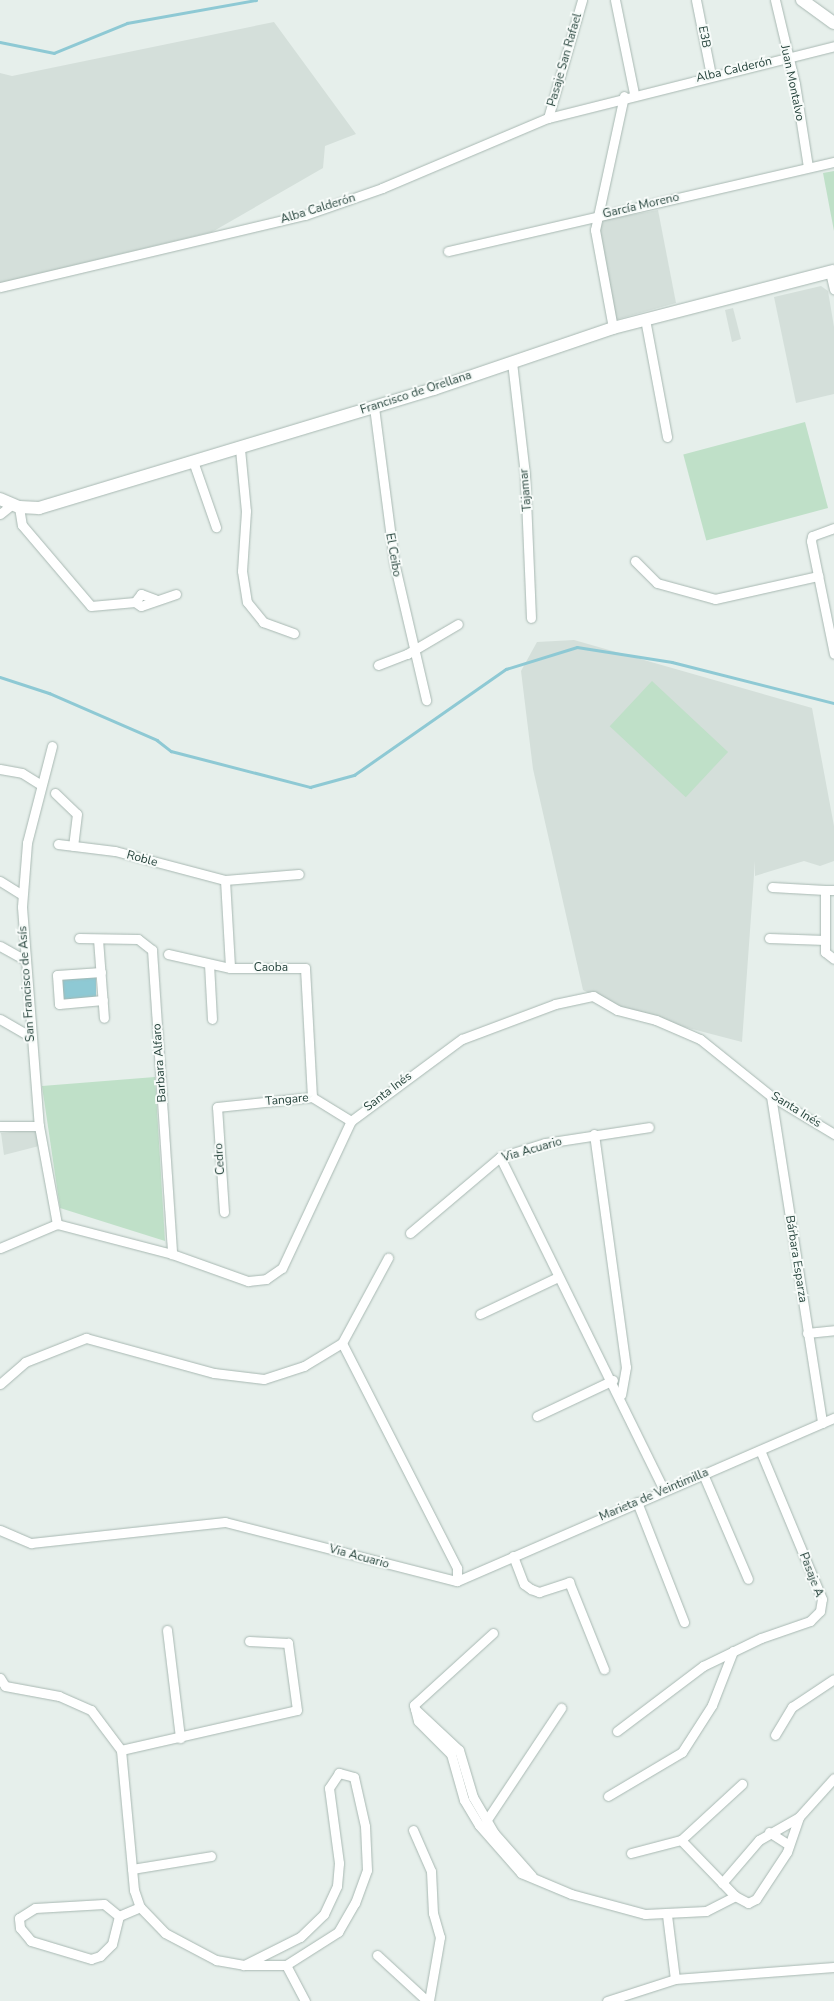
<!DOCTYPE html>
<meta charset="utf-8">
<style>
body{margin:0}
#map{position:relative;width:834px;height:2001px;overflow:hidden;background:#e6efeb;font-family:"Nunito Sans",sans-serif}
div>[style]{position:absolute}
.built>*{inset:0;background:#d4dfda}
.green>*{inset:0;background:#bfe0c8;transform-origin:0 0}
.water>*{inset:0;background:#8ec9d4}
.stream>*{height:2.5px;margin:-1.25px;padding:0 1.25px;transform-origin:1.25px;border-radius:1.25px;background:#8ec9d4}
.roads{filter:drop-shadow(0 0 1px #a8b8b2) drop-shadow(0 0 1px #a8b8b2)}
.street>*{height:9px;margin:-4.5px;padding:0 4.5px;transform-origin:4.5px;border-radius:4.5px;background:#fff}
.secondary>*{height:12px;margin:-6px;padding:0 6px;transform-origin:6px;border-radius:6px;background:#fff}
span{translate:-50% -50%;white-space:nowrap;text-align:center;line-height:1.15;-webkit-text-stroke:4px #f7fbf9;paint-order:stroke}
.street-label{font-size:12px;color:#24423a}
</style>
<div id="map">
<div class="built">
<i style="clip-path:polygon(274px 22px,356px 134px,325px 146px,323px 168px,212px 232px,0 283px,0 73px,12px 76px)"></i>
<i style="clip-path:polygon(658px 210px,676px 303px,615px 320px,597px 234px,604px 220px)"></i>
<i style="clip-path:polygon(821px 286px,828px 291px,834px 327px,834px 394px,796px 403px,774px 297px)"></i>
<i style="clip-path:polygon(733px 308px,741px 339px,732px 342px,725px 310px)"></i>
<i style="clip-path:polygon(574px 640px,812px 708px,834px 826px,834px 861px,820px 866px,804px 861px,755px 876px,755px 861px,742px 1042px,623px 1011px,583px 990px,533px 769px,521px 671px,537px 642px)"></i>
<i style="clip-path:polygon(37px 1129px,39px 1146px,4px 1155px,1px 1133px)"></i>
</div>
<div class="green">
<i style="clip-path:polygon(834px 171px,834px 231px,823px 173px)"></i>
<i style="left:805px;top:422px;width:89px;height:126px;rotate:75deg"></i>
<i style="left:652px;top:681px;width:104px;height:62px;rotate:43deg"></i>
<i style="clip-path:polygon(155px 1077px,165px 1241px,60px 1208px,42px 1086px)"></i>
</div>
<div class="water">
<i style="clip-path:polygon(96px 977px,96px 997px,60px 1001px,58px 979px)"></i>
</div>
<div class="stream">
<i style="left:0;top:42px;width:55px;rotate:11.5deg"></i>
<i style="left:54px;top:53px;width:79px;rotate:-22.3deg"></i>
<i style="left:127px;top:23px;width:131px;rotate:-10.1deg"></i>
<i style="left:0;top:677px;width:52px;rotate:18.1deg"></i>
<i style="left:49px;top:693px;width:118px;rotate:23.5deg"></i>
<i style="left:157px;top:740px;width:18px;rotate:38deg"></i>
<i style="left:171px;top:751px;width:144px;rotate:14.5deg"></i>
<i style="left:310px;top:787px;width:46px;rotate:-15.3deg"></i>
<i style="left:354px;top:775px;width:185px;rotate:-34.9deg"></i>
<i style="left:506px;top:669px;width:74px;rotate:-17.2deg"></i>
<i style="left:577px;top:647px;width:96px;rotate:9deg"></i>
<i style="left:672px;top:662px;width:167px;rotate:14.2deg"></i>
</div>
<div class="roads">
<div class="street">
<i style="left:615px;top:0;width:95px;rotate:78.5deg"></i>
<i style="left:696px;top:0;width:76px;rotate:78.7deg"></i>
<i style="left:775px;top:0;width:86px;rotate:76.6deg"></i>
<i style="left:795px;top:84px;width:84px;rotate:81.1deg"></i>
<i style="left:548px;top:118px;width:123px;rotate:-73.9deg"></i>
<i style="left:448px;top:251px;width:396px;rotate:-13deg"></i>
<i style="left:830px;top:272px;width:18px;rotate:77deg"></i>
<i style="left:0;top:287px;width:313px;rotate:-13.3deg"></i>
<i style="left:305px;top:215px;width:82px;rotate:-19.3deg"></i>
<i style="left:382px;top:188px;width:180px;rotate:-22.9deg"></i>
<i style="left:548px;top:118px;width:295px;rotate:-14.1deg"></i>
<i style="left:645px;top:319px;width:120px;rotate:79.4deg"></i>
<i style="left:613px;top:328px;width:100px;rotate:-100.4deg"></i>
<i style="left:595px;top:230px;width:137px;rotate:-77.8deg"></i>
<i style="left:512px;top:362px;width:114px;rotate:83.4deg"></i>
<i style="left:525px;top:475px;width:143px;rotate:87.6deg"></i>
<i style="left:374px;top:407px;width:156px;rotate:82.6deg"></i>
<i style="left:394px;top:562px;width:142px;rotate:76.9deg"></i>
<i style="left:240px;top:449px;width:62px;rotate:84.5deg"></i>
<i style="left:246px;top:511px;width:60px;rotate:93.8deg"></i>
<i style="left:242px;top:571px;width:31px;rotate:81deg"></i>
<i style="left:247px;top:602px;width:26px;rotate:51deg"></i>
<i style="left:263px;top:622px;width:33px;rotate:20deg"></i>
<i style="left:194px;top:464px;width:67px;rotate:70.8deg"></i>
<i style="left:19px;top:507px;width:18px;rotate:81deg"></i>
<i style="left:22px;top:525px;width:106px;rotate:49.6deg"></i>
<i style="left:91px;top:606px;width:44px;rotate:-5.2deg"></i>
<i style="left:135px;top:602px;width:7px;rotate:34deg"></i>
<i style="left:141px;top:606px;width:37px;rotate:-19deg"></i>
<i style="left:0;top:514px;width:14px;rotate:-39deg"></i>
<i style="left:834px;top:528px;width:23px;rotate:160deg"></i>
<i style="left:812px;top:536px;width:5px;rotate:101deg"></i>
<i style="left:811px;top:541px;width:115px;rotate:78.5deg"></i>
<i style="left:635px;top:561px;width:31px;rotate:45deg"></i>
<i style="left:657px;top:583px;width:60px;rotate:15.4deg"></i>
<i style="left:715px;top:599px;width:106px;rotate:-12.6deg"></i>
<i style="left:135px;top:602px;width:10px;rotate:-53deg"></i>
<i style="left:141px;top:594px;width:15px;rotate:20deg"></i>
<i style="left:378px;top:665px;width:31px;rotate:-21deg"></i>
<i style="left:407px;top:654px;width:59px;rotate:-30.5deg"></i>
<i style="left:52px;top:746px;width:100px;rotate:104.5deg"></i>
<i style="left:27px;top:843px;width:64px;rotate:94.5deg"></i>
<i style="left:22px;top:907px;width:220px;rotate:85.6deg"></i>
<i style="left:39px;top:1126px;width:100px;rotate:79.6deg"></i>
<i style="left:0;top:769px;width:22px;rotate:10deg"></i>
<i style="left:22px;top:773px;width:22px;rotate:32deg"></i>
<i style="left:55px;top:793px;width:30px;rotate:44deg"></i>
<i style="left:77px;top:814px;width:32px;rotate:97deg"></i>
<i style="left:58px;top:844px;width:57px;rotate:7deg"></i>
<i style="left:115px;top:851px;width:114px;rotate:14.8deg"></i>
<i style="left:225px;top:880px;width:88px;rotate:86.7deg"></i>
<i style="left:225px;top:880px;width:74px;rotate:-4.6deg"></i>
<i style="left:0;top:881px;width:26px;rotate:32deg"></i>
<i style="left:772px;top:887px;width:53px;rotate:3.2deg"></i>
<i style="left:834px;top:890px;width:9px;rotate:180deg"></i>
<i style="left:825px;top:890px;width:62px;rotate:90deg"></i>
<i style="left:825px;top:952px;width:11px;rotate:38deg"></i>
<i style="left:79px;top:938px;width:59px;rotate:1deg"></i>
<i style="left:138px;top:939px;width:18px;rotate:38deg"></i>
<i style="left:152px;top:950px;width:305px;rotate:86.2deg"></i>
<i style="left:769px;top:938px;width:56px;rotate:2deg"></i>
<i style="left:98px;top:939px;width:79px;rotate:85.7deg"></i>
<i style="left:0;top:946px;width:26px;rotate:29deg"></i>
<i style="left:168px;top:954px;width:64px;rotate:12.7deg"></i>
<i style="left:230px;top:968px;width:75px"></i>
<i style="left:305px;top:968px;width:129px;rotate:86.9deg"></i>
<i style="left:209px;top:964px;width:55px;rotate:86.9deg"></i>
<i style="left:101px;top:972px;width:44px;rotate:176.1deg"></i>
<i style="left:57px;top:975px;width:29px;rotate:86deg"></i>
<i style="left:59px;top:1004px;width:44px;rotate:-5.2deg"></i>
<i style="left:0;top:1019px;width:36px;rotate:30deg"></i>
<i style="left:771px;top:1096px;width:331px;rotate:81.1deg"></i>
<i style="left:0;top:1126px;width:39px"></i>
<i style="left:594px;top:1134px;width:235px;rotate:82.2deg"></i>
<i style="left:626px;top:1367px;width:28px;rotate:100deg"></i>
<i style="left:500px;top:1157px;width:371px;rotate:63.8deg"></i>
<i style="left:224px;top:1212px;width:105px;rotate:-93.8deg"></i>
<i style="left:217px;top:1107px;width:96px;rotate:-6deg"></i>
<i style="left:312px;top:1097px;width:46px;rotate:31.6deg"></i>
<i style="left:410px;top:1233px;width:118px;rotate:-40.2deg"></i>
<i style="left:500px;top:1157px;width:47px;rotate:-17.3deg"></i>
<i style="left:545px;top:1143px;width:105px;rotate:-8.7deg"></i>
<i style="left:0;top:1248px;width:62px;rotate:-22.8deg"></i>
<i style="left:57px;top:1224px;width:119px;rotate:14.6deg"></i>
<i style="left:172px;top:1254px;width:81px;rotate:19.6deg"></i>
<i style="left:248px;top:1281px;width:18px;rotate:-6deg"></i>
<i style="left:266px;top:1279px;width:19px;rotate:-35deg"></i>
<i style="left:282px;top:1268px;width:162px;rotate:-64.9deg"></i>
<i style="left:351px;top:1121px;width:138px;rotate:-36.5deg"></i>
<i style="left:462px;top:1039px;width:99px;rotate:-20.6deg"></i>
<i style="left:555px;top:1004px;width:39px;rotate:-12deg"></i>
<i style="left:593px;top:996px;width:28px;rotate:30deg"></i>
<i style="left:617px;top:1010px;width:40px;rotate:14.4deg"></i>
<i style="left:656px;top:1020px;width:48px;rotate:23.4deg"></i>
<i style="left:700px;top:1039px;width:91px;rotate:38.8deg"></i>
<i style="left:771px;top:1096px;width:74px;rotate:31.1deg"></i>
<i style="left:480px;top:1314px;width:86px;rotate:-25.4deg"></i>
<i style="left:807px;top:1333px;width:27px;rotate:-6deg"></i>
<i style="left:342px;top:1343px;width:253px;rotate:62.9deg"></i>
<i style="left:457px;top:1568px;width:13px;rotate:90deg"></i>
<i style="left:0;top:1384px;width:33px;rotate:-41deg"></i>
<i style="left:25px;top:1362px;width:66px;rotate:-21.5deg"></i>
<i style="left:86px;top:1338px;width:133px;rotate:15.3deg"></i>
<i style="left:214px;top:1373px;width:50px;rotate:6.8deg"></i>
<i style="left:264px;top:1379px;width:42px;rotate:-18deg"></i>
<i style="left:304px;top:1366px;width:44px;rotate:-31.2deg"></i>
<i style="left:342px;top:1343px;width:97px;rotate:-61.6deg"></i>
<i style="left:537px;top:1416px;width:84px;rotate:-25.3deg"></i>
<i style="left:703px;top:1474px;width:114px;rotate:66.8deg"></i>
<i style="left:637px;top:1502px;width:129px;rotate:68.6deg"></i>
<i style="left:0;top:1530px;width:34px;rotate:23deg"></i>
<i style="left:31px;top:1543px;width:195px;rotate:-6.2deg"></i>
<i style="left:225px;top:1522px;width:239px;rotate:14.3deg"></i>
<i style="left:513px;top:1556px;width:30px;rotate:69deg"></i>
<i style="left:524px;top:1584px;width:9px;rotate:36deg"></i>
<i style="left:531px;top:1589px;width:9px;rotate:21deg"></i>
<i style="left:539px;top:1592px;width:32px;rotate:-18deg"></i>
<i style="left:569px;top:1582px;width:94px;rotate:68.1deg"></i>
<i style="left:457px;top:1581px;width:411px;rotate:-23.4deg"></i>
<i style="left:167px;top:1630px;width:109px;rotate:83.1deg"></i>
<i style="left:493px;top:1633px;width:107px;rotate:137.7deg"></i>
<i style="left:414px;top:1705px;width:16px;rotate:76deg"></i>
<i style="left:418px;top:1721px;width:47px;rotate:45deg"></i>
<i style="left:451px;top:1754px;width:48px;rotate:74.2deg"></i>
<i style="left:464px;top:1800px;width:29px;rotate:59deg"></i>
<i style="left:479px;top:1825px;width:64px;rotate:48.8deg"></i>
<i style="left:521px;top:1873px;width:54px;rotate:22.8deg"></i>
<i style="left:571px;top:1894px;width:77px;rotate:15.1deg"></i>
<i style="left:645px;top:1914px;width:61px;rotate:-2.8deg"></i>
<i style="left:706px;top:1911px;width:33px;rotate:-27deg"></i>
<i style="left:735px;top:1896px;width:15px;rotate:28deg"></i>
<i style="left:748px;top:1903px;width:9px;rotate:-27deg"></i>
<i style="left:756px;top:1899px;width:56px;rotate:-56.6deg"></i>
<i style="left:787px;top:1852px;width:37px;rotate:-71deg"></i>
<i style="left:799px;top:1817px;width:52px;rotate:-48.1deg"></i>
<i style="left:0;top:1678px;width:9px;rotate:58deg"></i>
<i style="left:5px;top:1686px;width:55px;rotate:10.5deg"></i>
<i style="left:59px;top:1696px;width:35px;rotate:24deg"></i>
<i style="left:91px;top:1710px;width:50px;rotate:53.1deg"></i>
<i style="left:121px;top:1750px;width:141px;rotate:84.7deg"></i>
<i style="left:134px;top:1890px;width:18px;rotate:71deg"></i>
<i style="left:140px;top:1907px;width:36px;rotate:46deg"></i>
<i style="left:165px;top:1933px;width:58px;rotate:27.9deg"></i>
<i style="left:216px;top:1960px;width:28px;rotate:10deg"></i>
<i style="left:244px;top:1965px;width:42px"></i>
<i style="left:286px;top:1965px;width:62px;rotate:-32.4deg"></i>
<i style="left:338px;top:1932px;width:34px;rotate:-60deg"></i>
<i style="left:355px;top:1903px;width:35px;rotate:-70deg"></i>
<i style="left:367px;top:1870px;width:44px;rotate:-92.6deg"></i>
<i style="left:365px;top:1826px;width:50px;rotate:-102.7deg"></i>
<i style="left:354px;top:1777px;width:16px;rotate:-165deg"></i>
<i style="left:339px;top:1773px;width:18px;rotate:124deg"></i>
<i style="left:329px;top:1788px;width:76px;rotate:82.4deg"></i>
<i style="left:339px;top:1863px;width:23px;rotate:95deg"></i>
<i style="left:337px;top:1886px;width:31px;rotate:115deg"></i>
<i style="left:324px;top:1914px;width:33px;rotate:136deg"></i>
<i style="left:300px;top:1937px;width:63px;rotate:153.4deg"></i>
<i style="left:415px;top:1709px;width:60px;rotate:43deg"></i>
<i style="left:459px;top:1750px;width:49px;rotate:73.4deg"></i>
<i style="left:473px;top:1797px;width:42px;rotate:59.7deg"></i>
<i style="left:494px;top:1833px;width:57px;rotate:48.5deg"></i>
<i style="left:617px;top:1731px;width:108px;rotate:-37.1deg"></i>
<i style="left:703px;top:1666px;width:64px;rotate:-25.8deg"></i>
<i style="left:761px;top:1638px;width:52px;rotate:-19.1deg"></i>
<i style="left:810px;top:1621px;width:14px;rotate:-45deg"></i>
<i style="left:820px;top:1611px;width:12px;rotate:-81deg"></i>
<i style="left:822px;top:1599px;width:161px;rotate:-112.6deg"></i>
<i style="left:775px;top:1735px;width:33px;rotate:-59deg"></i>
<i style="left:792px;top:1707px;width:50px;rotate:-33.7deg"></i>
<i style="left:121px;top:1750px;width:180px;rotate:-12.8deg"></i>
<i style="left:297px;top:1710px;width:68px;rotate:-97.7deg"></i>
<i style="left:288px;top:1643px;width:39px;rotate:-177deg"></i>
<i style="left:608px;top:1796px;width:86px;rotate:-30.7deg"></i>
<i style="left:682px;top:1752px;width:56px;rotate:-57.4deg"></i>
<i style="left:712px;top:1705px;width:58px;rotate:-68.7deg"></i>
<i style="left:486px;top:1821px;width:136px;rotate:-56.4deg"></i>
<i style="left:413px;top:1830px;width:45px;rotate:66.3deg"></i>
<i style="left:431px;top:1871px;width:42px;rotate:87.3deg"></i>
<i style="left:433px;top:1913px;width:25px;rotate:74deg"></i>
<i style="left:440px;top:1937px;width:65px;rotate:99.8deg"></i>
<i style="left:769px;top:1832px;width:24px;rotate:33deg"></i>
<i style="left:631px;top:1853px;width:52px;rotate:-14.6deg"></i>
<i style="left:132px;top:1869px;width:80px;rotate:-9.3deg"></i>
<i style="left:722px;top:1883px;width:57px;rotate:-49.3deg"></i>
<i style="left:759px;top:1840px;width:46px;rotate:-29.9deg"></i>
<i style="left:735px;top:1896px;width:78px;rotate:-134deg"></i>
<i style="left:681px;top:1840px;width:83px;rotate:-42.6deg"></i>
<i style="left:104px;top:1904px;width:19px;rotate:39deg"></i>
<i style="left:119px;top:1916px;width:29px;rotate:104deg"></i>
<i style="left:112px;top:1944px;width:17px;rotate:135deg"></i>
<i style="left:100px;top:1956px;width:9px;rotate:162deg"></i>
<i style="left:91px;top:1959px;width:63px;rotate:-163.3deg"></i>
<i style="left:31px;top:1941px;width:17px;rotate:-130deg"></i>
<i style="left:20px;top:1928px;width:10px;rotate:-96deg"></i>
<i style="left:19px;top:1918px;width:19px;rotate:-32deg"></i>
<i style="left:35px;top:1908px;width:69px;rotate:-3.3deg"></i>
<i style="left:667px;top:1915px;width:64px;rotate:82.9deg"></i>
<i style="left:675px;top:1979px;width:159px;rotate:-4.3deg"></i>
<i style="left:119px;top:1916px;width:23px;rotate:-23deg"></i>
<i style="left:377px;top:1955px;width:68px;rotate:42.6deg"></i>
<i style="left:286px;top:1965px;width:41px;rotate:62.2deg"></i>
<i style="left:607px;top:2001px;width:71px;rotate:-17.9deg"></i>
</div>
<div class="secondary">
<i style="left:802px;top:0;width:39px;rotate:36deg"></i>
<i style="left:0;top:499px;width:21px;rotate:23deg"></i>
<i style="left:19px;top:507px;width:20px;rotate:3deg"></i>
<i style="left:39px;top:508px;width:413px;rotate:-16.8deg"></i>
<i style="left:434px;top:389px;width:189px;rotate:-18.8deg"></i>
<i style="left:613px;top:328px;width:228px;rotate:-14.5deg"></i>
</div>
</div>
<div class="street-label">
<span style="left:704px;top:37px;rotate:79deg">E3B</span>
<span style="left:565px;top:60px;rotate:-74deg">Pasaje San Rafael</span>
<span style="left:734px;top:70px;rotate:-13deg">Alba Calderón</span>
<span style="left:792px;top:83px;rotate:78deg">Juan Montalvo</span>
<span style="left:641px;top:206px;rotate:-13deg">García Moreno</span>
<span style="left:318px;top:209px;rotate:-17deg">Alba Calderón</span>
<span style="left:416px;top:393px;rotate:-18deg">Francisco de Orellana</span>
<span style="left:526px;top:490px;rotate:-95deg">Tajamar</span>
<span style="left:393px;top:555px;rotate:80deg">El Ceibo</span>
<span style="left:142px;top:859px;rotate:15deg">Roble</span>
<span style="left:271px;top:968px">Caoba</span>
<span style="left:27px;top:984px;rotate:-94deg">San Francisco de Asís</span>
<span style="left:160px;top:1063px;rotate:-94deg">Barbara Alfaro</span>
<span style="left:388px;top:1092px;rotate:-37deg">Santa Inés</span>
<span style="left:287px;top:1100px;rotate:-5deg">Tangare</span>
<span style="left:796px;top:1110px;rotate:32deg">Santa Inés</span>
<span style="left:532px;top:1150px;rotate:-16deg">Via Acuario</span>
<span style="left:220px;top:1159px;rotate:-94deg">Cedro</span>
<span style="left:796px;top:1259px;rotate:81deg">Bárbara Esparza</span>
<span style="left:654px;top:1495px;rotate:-23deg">Marieta de Veintimilla</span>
<span style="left:359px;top:1557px;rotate:15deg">Via Acuario</span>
<span style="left:811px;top:1575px;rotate:69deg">Pasaje A</span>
</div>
</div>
